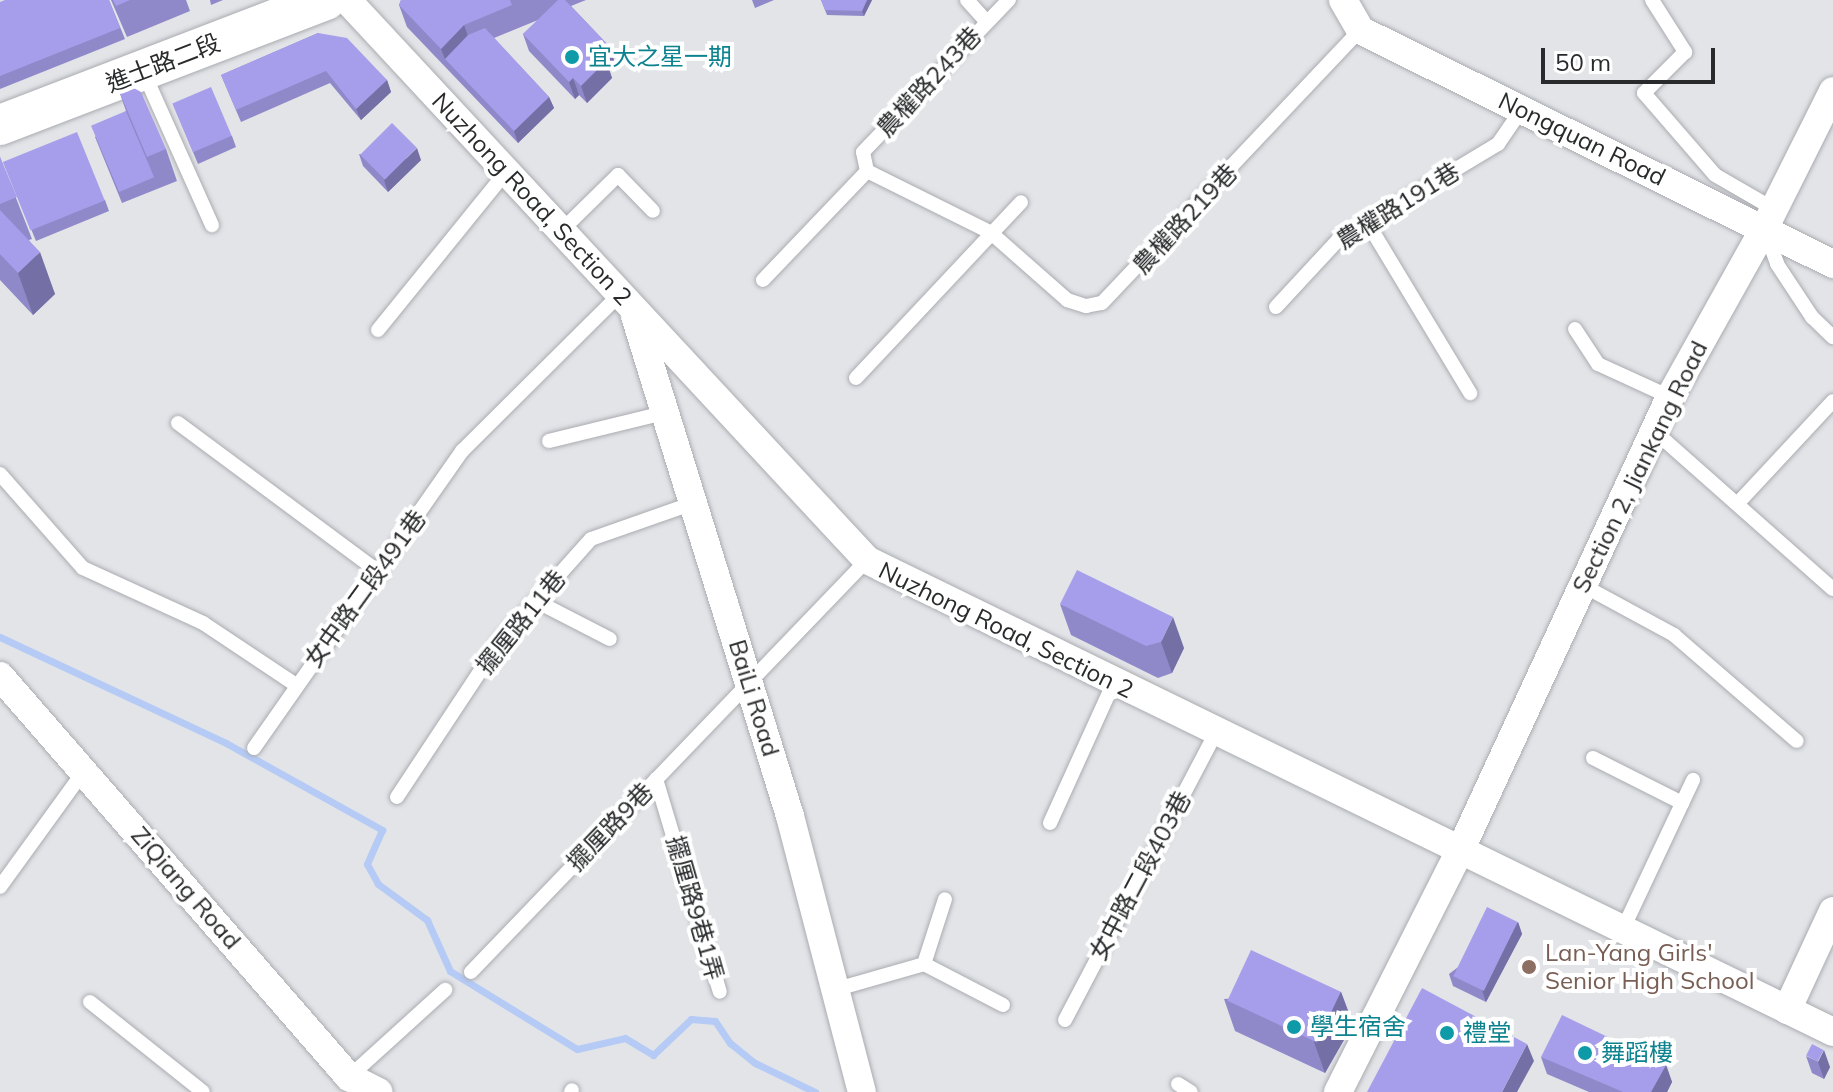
<!DOCTYPE html>
<meta charset="utf-8">
<style>
body{margin:0}
#map{position:relative;width:1833px;height:1092px;overflow:hidden;background:#e2e4e8;font-family:Mulish,"Noto Sans TC",sans-serif}
div>[style]{position:absolute}
.stream>*{height:7px;margin:-3.5px;padding:0 3.5px;transform-origin:3.5px;border-radius:3.5px;background:#b5cbf6}
.roads{filter:drop-shadow(0 0 2px #aaacb0) drop-shadow(0 0 2px #aaacb0)}
.lane>*{height:14px;margin:-7px;padding:0 7px;transform-origin:7px;border-radius:7px;background:#fff}
.street>*{height:28px;margin:-14px;padding:0 14px;transform-origin:14px;border-radius:14px;background:#fff}
.secondary>*{height:40px;margin:-20px;padding:0 20px;transform-origin:20px;border-radius:20px;background:#fff}
.wall>*{inset:0;background:#8f88c9}
.shaded-wall>*{inset:0;background:#746fa4}
.building>*{inset:0;background:#a69eea;transform-origin:0 0}
.dots>*{width:22px;height:22px;translate:-50% -50%;box-sizing:border-box;border:4px solid #fff;border-radius:50%}
span{translate:-50% -50%;white-space:nowrap;text-align:center;line-height:1.15;-webkit-text-stroke:8px #fff;paint-order:stroke}
.culture-label{font-size:24px;color:#0d838f}
.left{translate:0 -50%;text-align:left}
.street-label{font-size:24px;color:#292a2b}
.education-label{font-size:24px;color:#785e54}
.scale{position:absolute;left:1541px;top:48px;width:174px;height:36px;box-sizing:border-box;border:4px solid #292a2b;border-top:0;padding-left:10px;font-size:24px;line-height:28px;white-space:nowrap;color:#292a2b;-webkit-text-stroke:6px #fff;paint-order:stroke}
</style>
<div id="map">
<div class="stream">
<i style="left:0;top:637px;width:250px;rotate:25.1deg"></i>
<i style="left:226px;top:743px;width:179px;rotate:29.1deg"></i>
<i style="left:382px;top:830px;width:37px;rotate:114deg"></i>
<i style="left:367px;top:864px;width:23px;rotate:61deg"></i>
<i style="left:378px;top:884px;width:61px;rotate:36.3deg"></i>
<i style="left:427px;top:920px;width:56px;rotate:65.7deg"></i>
<i style="left:450px;top:971px;width:149px;rotate:31.6deg"></i>
<i style="left:577px;top:1049px;width:49px;rotate:-12.9deg"></i>
<i style="left:625px;top:1038px;width:33px;rotate:31deg"></i>
<i style="left:653px;top:1055px;width:52px;rotate:-43.5deg"></i>
<i style="left:691px;top:1019px;width:24px;rotate:5deg"></i>
<i style="left:715px;top:1021px;width:27px;rotate:56deg"></i>
<i style="left:730px;top:1043px;width:32px;rotate:39deg"></i>
<i style="left:755px;top:1063px;width:67px;rotate:25.8deg"></i>
</div>
<div class="roads">
<div class="lane">
<i style="left:967px;top:0;width:28px;rotate:48deg"></i>
<i style="left:1652px;top:0;width:62px;rotate:57.6deg"></i>
<i style="left:1685px;top:52px;width:58px;rotate:135deg"></i>
<i style="left:1644px;top:93px;width:108px;rotate:49.1deg"></i>
<i style="left:1715px;top:175px;width:68px;rotate:30deg"></i>
<i style="left:143px;top:71px;width:169px;rotate:65.9deg"></i>
<i style="left:867px;top:171px;width:19px;rotate:-102deg"></i>
<i style="left:863px;top:152px;width:211px;rotate:-46.2deg"></i>
<i style="left:1367px;top:222px;width:200px;rotate:58.9deg"></i>
<i style="left:561px;top:231px;width:80px;rotate:-44.5deg"></i>
<i style="left:618px;top:175px;width:50px;rotate:45.8deg"></i>
<i style="left:1766px;top:233px;width:33px;rotate:70deg"></i>
<i style="left:1777px;top:264px;width:64px;rotate:56.6deg"></i>
<i style="left:1812px;top:317px;width:29px;rotate:44deg"></i>
<i style="left:763px;top:280px;width:151px;rotate:-46.3deg"></i>
<i style="left:867px;top:171px;width:137px;rotate:26.4deg"></i>
<i style="left:990px;top:232px;width:103px;rotate:41.4deg"></i>
<i style="left:1067px;top:300px;width:20px;rotate:18deg"></i>
<i style="left:1086px;top:306px;width:16px;rotate:-11deg"></i>
<i style="left:1102px;top:303px;width:376px;rotate:-46.6deg"></i>
<i style="left:1276px;top:307px;width:91px;rotate:-47.2deg"></i>
<i style="left:1338px;top:240px;width:187px;rotate:-31deg"></i>
<i style="left:1498px;top:144px;width:42px;rotate:-55.6deg"></i>
<i style="left:1575px;top:329px;width:42px;rotate:56.7deg"></i>
<i style="left:1598px;top:364px;width:79px;rotate:24.6deg"></i>
<i style="left:378px;top:330px;width:203px;rotate:-51deg"></i>
<i style="left:856px;top:378px;width:241px;rotate:-46.8deg"></i>
<i style="left:178px;top:423px;width:252px;rotate:36.6deg"></i>
<i style="left:1653px;top:430px;width:240px;rotate:41.5deg"></i>
<i style="left:549px;top:441px;width:118px;rotate:-13.7deg"></i>
<i style="left:0;top:474px;width:125px;rotate:48.6deg"></i>
<i style="left:83px;top:568px;width:132px;rotate:24.6deg"></i>
<i style="left:203px;top:623px;width:112px;rotate:33.7deg"></i>
<i style="left:1738px;top:503px;width:139px;rotate:-47deg"></i>
<i style="left:1582px;top:585px;width:105px;rotate:28.5deg"></i>
<i style="left:1674px;top:635px;width:162px;rotate:40.8deg"></i>
<i style="left:536px;top:601px;width:83px;rotate:27.2deg"></i>
<i style="left:254px;top:748px;width:363px;rotate:-55deg"></i>
<i style="left:462px;top:451px;width:223px;rotate:-44.8deg"></i>
<i style="left:1593px;top:758px;width:100px;rotate:26.8deg"></i>
<i style="left:656px;top:779px;width:222px;rotate:73.3deg"></i>
<i style="left:397px;top:797px;width:188px;rotate:-56.5deg"></i>
<i style="left:501px;top:640px;width:135px;rotate:-48.3deg"></i>
<i style="left:591px;top:539px;width:106px;rotate:-19.3deg"></i>
<i style="left:1050px;top:823px;width:153px;rotate:-65.6deg"></i>
<i style="left:0;top:887px;width:143px;rotate:-54.1deg"></i>
<i style="left:1622px;top:931px;width:167px;rotate:-64.8deg"></i>
<i style="left:924px;top:964px;width:68px;rotate:-72.1deg"></i>
<i style="left:471px;top:972px;width:571px;rotate:-46.13deg"></i>
<i style="left:837px;top:989px;width:91px;rotate:-16deg"></i>
<i style="left:924px;top:964px;width:89px;rotate:27.4deg"></i>
<i style="left:90px;top:1002px;width:144px;rotate:38.5deg"></i>
<i style="left:1065px;top:1020px;width:325px;rotate:-62.3deg"></i>
<i style="left:349px;top:1077px;width:130px;rotate:-42.2deg"></i>
<i style="left:1178px;top:1084px;width:15px;rotate:32deg"></i>
<i style="left:571px;top:1092px;width:2px;rotate:-63deg"></i>
</div>
<div class="street">
<i style="left:347px;top:0;width:764px;rotate:47.12deg"></i>
<i style="left:867px;top:560px;width:1075px;rotate:26.04deg"></i>
<i style="left:1343px;top:0;width:34px;rotate:60deg"></i>
<i style="left:1360px;top:30px;width:528px;rotate:26.32deg"></i>
<i style="left:635px;top:316px;width:523px;rotate:72.78deg"></i>
<i style="left:790px;top:816px;width:285px;rotate:75.4deg"></i>
<i style="left:0;top:676px;width:532px;rotate:48.97deg"></i>
<i style="left:349px;top:1077px;width:33px;rotate:27deg"></i>
<i style="left:1787px;top:1010px;width:109px;rotate:-65.1deg"></i>
<i style="left:1338px;top:1092px;width:270px;rotate:-63.2deg"></i>
<i style="left:1460px;top:851px;width:500px;rotate:-65.18deg"></i>
<i style="left:1670px;top:397px;width:193px;rotate:-60.8deg"></i>
<i style="left:1764px;top:229px;width:154px;rotate:-63.4deg"></i>
</div>
<div class="secondary">
<i style="left:0;top:125px;width:349px;rotate:-21deg"></i>
</div>
</div>
<div class="wall">
<i style="clip-path:polygon(109px 0,125px 39px,0 89px,0 2px)"></i>
<i style="clip-path:polygon(111px 0,186px 0,190px 11px,127px 37px)"></i>
<i style="clip-path:polygon(210px 0,223px 0,211px 5px)"></i>
<i style="clip-path:polygon(401px 0,586px 0,571px 6px,609px 46px,615px 63px,609px 69px,612px 78px,587px 103px,579px 95px,575px 99px,529px 51px,523px 34px,538px 20px,494px 38px,549px 97px,554px 108px,518px 143px,407px 27px,399px 5px)"></i>
<i style="clip-path:polygon(752px 0,774px 0,755px 8px)"></i>
<i style="clip-path:polygon(821px 0,872px 0,864px 16px,827px 15px)"></i>
<i style="clip-path:polygon(318px 33px,387px 80px,391px 92px,361px 120px,330px 83px,241px 122px,221px 75px)"></i>
<i style="clip-path:polygon(119px 91px,166px 149px,177px 181px,122px 203px,95px 137px,126px 111px)"></i>
<i style="clip-path:polygon(173px 104px,232px 136px,236px 147px,198px 164px)"></i>
<i style="clip-path:polygon(359px 154px,421px 160px,388px 192px,363px 166px)"></i>
<i style="clip-path:polygon(0 157px,32px 239px,29px 240px,55px 294px,33px 315px,0 280px)"></i>
<i style="clip-path:polygon(8px 173px,105px 200px,109px 211px,36px 241px)"></i>
<i style="clip-path:polygon(1060px 604px,1184px 648px,1172px 673px,1158px 678px,1071px 635px)"></i>
<i style="clip-path:polygon(1518px 922px,1522px 934px,1486px 1002px,1453px 986px,1449px 974px)"></i>
<i style="clip-path:polygon(1341px 992px,1353px 1024px,1325px 1073px,1235px 1031px,1224px 999px)"></i>
<i style="clip-path:polygon(1806px 1056px,1830px 1067px,1824px 1079px,1812px 1073px)"></i>
<i style="clip-path:polygon(1541px 1057px,1666px 1065px,1672px 1082px,1667px 1092px,1589px 1092px,1547px 1074px)"></i>
</div>
<div class="shaded-wall">
<i style="clip-path:polygon(867px 0,872px 0,864px 16px,862px 11px)"></i>
<i style="clip-path:polygon(464px 25px,472px 47px,445px 59px,441px 49px)"></i>
<i style="clip-path:polygon(609px 46px,615px 63px,609px 69px,612px 78px,587px 103px,581px 86px,599px 54px)"></i>
<i style="clip-path:polygon(573px 78px,579px 95px,575px 99px,569px 82px)"></i>
<i style="clip-path:polygon(387px 80px,391px 92px,361px 120px,356px 109px)"></i>
<i style="clip-path:polygon(549px 97px,554px 108px,518px 143px,514px 131px)"></i>
<i style="clip-path:polygon(417px 148px,421px 160px,388px 192px,384px 180px)"></i>
<i style="clip-path:polygon(40px 252px,55px 294px,33px 315px,18px 273px)"></i>
<i style="clip-path:polygon(1173px 617px,1184px 648px,1172px 673px,1161px 642px)"></i>
<i style="clip-path:polygon(1518px 922px,1522px 934px,1486px 1002px,1482px 990px)"></i>
<i style="clip-path:polygon(1341px 992px,1353px 1024px,1325px 1073px,1314px 1042px)"></i>
<i style="clip-path:polygon(1527px 1044px,1534px 1061px,1517px 1092px,1502px 1092px)"></i>
<i style="clip-path:polygon(1824px 1050px,1830px 1067px,1824px 1079px,1818px 1062px)"></i>
<i style="clip-path:polygon(1666px 1065px,1672px 1082px,1667px 1092px,1651px 1092px)"></i>
</div>
<div class="building">
<i style="clip-path:polygon(5px 0,109px 0,120px 28px,0 76px,0 2px)"></i>
<i style="clip-path:polygon(113px 0,130px 0,116px 6px)"></i>
<i style="clip-path:polygon(401px 0,510px 0,512px 5px,464px 25px,441px 49px,399px 5px)"></i>
<i style="clip-path:polygon(558px 0,565px 0,609px 46px,599px 54px,606px 61px,581px 86px,573px 78px,569px 82px,523px 34px)"></i>
<i style="clip-path:polygon(821px 0,867px 0,862px 11px,825px 10px)"></i>
<i style="clip-path:polygon(485px 28px,549px 97px,514px 131px,445px 59px,468px 35px)"></i>
<i style="clip-path:polygon(318px 33px,347px 38px,387px 80px,356px 109px,326px 71px,236px 110px,221px 75px)"></i>
<i style="clip-path:polygon(130px 86px,141px 92px,166px 149px,147px 157px,119px 91px)"></i>
<i style="left:211px;top:87px;width:53px;height:42px;rotate:67deg"></i>
<i style="left:126px;top:111px;width:72px;height:38px;rotate:67deg"></i>
<i style="left:392px;top:123px;width:35px;height:45px;rotate:45deg"></i>
<i style="left:77px;top:132px;width:74px;height:80px;rotate:68deg"></i>
<i style="clip-path:polygon(0 157px,17px 197px,0 204px)"></i>
<i style="clip-path:polygon(0 210px,40px 252px,18px 273px,0 254px)"></i>
<i style="clip-path:polygon(1077px 570px,1173px 617px,1161px 642px,1146px 646px,1060px 604px)"></i>
<i style="left:1487px;top:907px;width:34px;height:77px;rotate:26deg"></i>
<i style="left:1251px;top:950px;width:99px;height:56px;rotate:25deg"></i>
<i style="clip-path:polygon(1422px 988px,1527px 1044px,1502px 1092px,1367px 1092px)"></i>
<i style="clip-path:polygon(1562px 1015px,1666px 1065px,1651px 1092px,1623px 1092px,1541px 1057px)"></i>
<i style="left:1812px;top:1044px;width:13px;height:13px;rotate:27deg"></i>
</div>
<div class="dots">
<i style="left:572px;top:57px;background:#0f9aa8"></i>
<i style="left:1529px;top:967px;background:#8d6e63"></i>
<i style="left:1294px;top:1027px;background:#0f9aa8"></i>
<i style="left:1447px;top:1033px;background:#0f9aa8"></i>
<i style="left:1585px;top:1053px;background:#0f9aa8"></i>
</div>
<div class="culture-label">
<span class="left" style="left:588px;top:57px">宜大之星一期</span>
<span class="left" style="left:1310px;top:1027px">學生宿舍</span>
<span class="left" style="left:1463px;top:1033px">禮堂</span>
<span class="left" style="left:1601px;top:1053px">舞蹈樓</span>
</div>
<div class="street-label">
<span style="left:163px;top:63px;rotate:-21deg">進士路二段</span>
<span style="left:929px;top:82px;rotate:-47deg">農權路243巷</span>
<span style="left:1582px;top:139px;rotate:26deg">Nongquan Road</span>
<span style="left:532px;top:199px;rotate:47deg">Nuzhong Road, Section 2</span>
<span style="left:1398px;top:206px;rotate:-32deg">農權路191巷</span>
<span style="left:1185px;top:219px;rotate:-47deg">農權路219巷</span>
<span style="left:1640px;top:467px;rotate:-64deg">Section 2, Jiankang Road</span>
<span style="left:365px;top:589px;rotate:-54deg">女中路二段491巷</span>
<span style="left:521px;top:622px;rotate:-51deg">擺厘路11巷</span>
<span style="left:1006px;top:630px;rotate:26deg">Nuzhong Road, Section 2</span>
<span style="left:754px;top:698px;rotate:73deg">BaiLi Road</span>
<span style="left:610px;top:827px;rotate:-46deg">擺厘路9巷</span>
<span style="left:1140px;top:876px;rotate:-62deg">女中路二段403巷</span>
<span style="left:186px;top:888px;rotate:49deg">ZiQiang Road</span>
<span style="left:695px;top:908px;rotate:74deg">擺厘路9巷1弄</span>
</div>
<div class="education-label">
<span class="left" style="left:1545px;top:967px">Lan-Yang Girls'<br>Senior High School</span>
</div>
<div class="scale">50 m</div>
</div>
